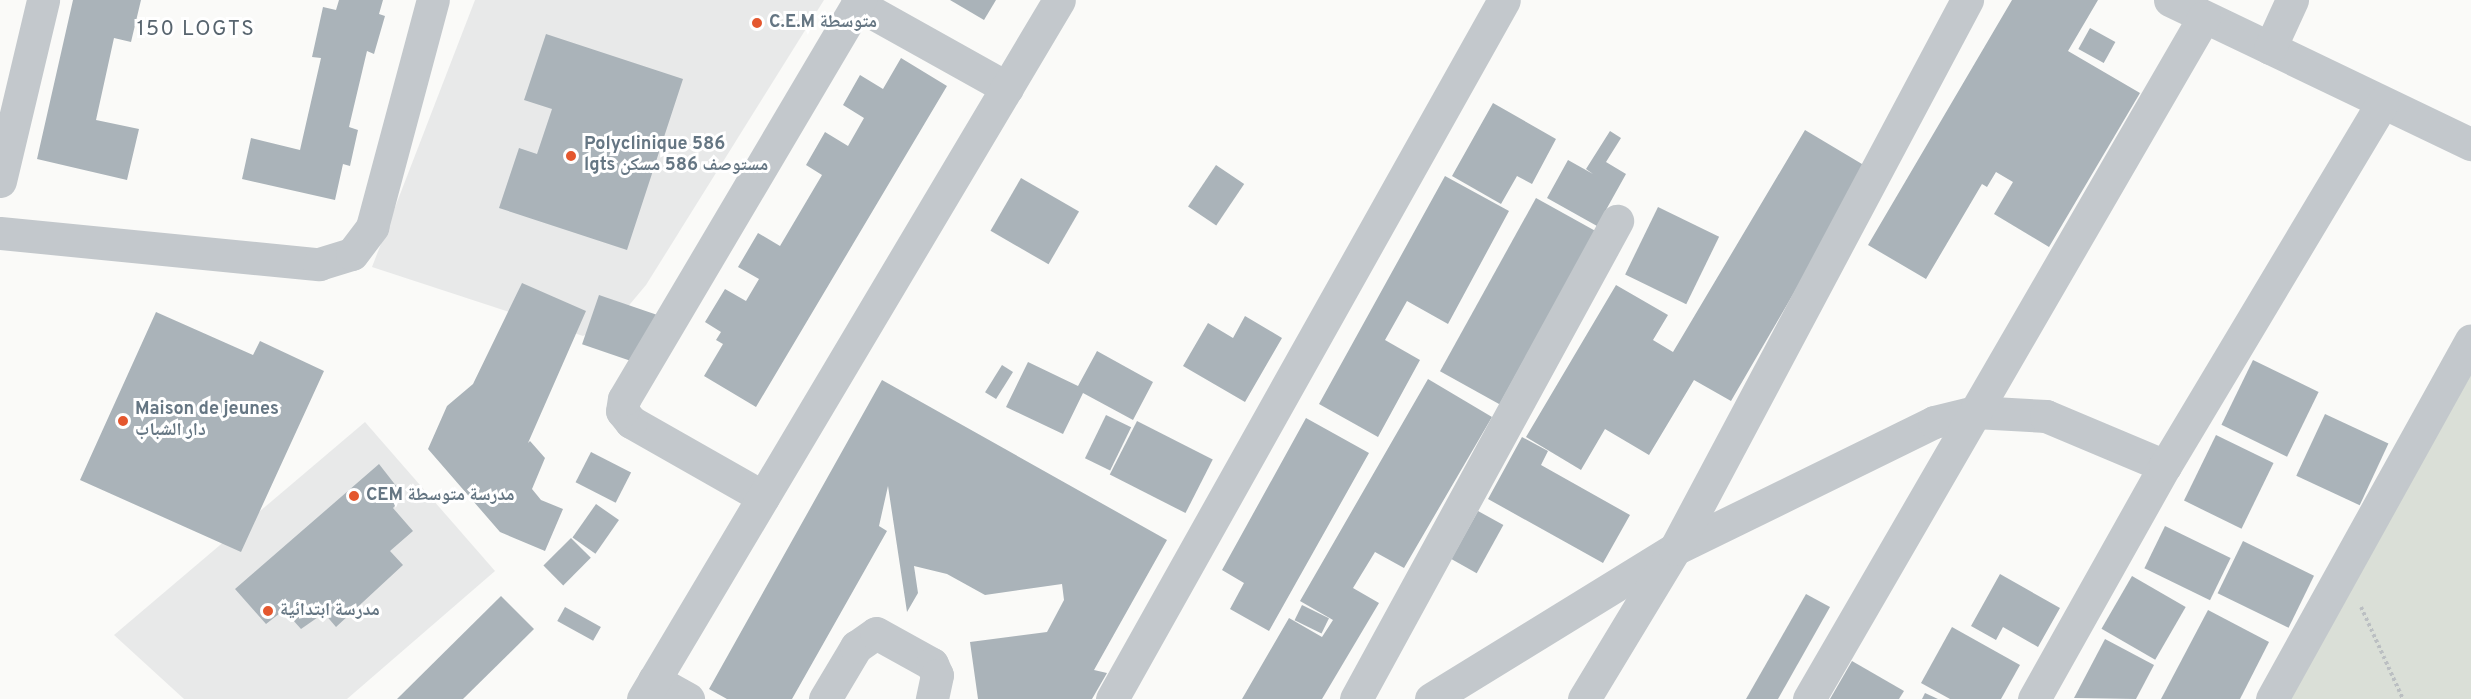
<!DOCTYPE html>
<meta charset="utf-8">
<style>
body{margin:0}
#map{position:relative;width:2471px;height:699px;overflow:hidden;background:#fafaf8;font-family:Overpass,"Noto Naskh Arabic",sans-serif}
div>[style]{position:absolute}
.built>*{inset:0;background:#e8e9e9}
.green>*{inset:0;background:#dadfd7}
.building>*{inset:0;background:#aab3b9;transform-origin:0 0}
.path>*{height:4px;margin-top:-2px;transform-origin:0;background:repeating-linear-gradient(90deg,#bbbfc2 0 3px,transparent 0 6px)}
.street>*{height:33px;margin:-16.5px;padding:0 16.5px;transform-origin:16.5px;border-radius:16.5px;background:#c3c8cc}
.dots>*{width:16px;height:16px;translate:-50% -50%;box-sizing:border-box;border:3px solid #fff;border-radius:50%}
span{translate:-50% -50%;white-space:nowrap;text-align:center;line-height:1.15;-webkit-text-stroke:6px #fff;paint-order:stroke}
.poi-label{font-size:18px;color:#657683;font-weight:700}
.left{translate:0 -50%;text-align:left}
.quarter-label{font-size:21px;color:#57646e;letter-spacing:1.5px}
</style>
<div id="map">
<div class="built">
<i style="clip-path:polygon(475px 0,824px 0,646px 285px,615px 322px,583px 336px,372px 267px)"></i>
<i style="clip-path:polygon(365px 422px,495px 571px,347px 699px,184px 699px,114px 635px)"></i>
</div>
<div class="green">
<i style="clip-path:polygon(2471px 363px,2471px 699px,2279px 699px)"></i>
</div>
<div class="building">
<i style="clip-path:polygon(73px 0,141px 0,131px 42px,114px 38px,96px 120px,139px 129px,127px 180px,37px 159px)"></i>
<i style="clip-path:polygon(339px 0,383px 0,379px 14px,385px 16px,374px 54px,367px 51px,349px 127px,358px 130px,350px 166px,343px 164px,335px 200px,242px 179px,251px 138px,300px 150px,321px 58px,312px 57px,323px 7px,336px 10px)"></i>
<i style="clip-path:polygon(950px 0,996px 0,984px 20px)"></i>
<i style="clip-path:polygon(2012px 0,2098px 0,2068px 51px,2140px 93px,2049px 247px,1994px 214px,2013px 182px,1996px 172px,1987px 187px,1982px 184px,1926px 279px,1868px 245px)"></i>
<i style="left:2090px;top:28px;width:29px;height:24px;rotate:29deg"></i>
<i style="clip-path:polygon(546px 34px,683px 79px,627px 250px,499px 208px,519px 148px,537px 154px,552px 109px,524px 100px)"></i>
<i style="clip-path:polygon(901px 58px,947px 86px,756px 407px,704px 376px,723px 344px,716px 340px,721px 332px,705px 322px,725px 289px,746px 301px,759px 279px,738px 267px,758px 233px,780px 246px,822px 175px,806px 165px,825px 132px,848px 146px,864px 118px,843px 105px,860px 75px,883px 89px)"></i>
<i style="clip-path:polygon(1493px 103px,1556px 139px,1532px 184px,1517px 176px,1501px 204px,1452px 176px)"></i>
<i style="clip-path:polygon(1805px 130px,1867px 167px,1731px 401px,1694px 380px,1649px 455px,1605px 429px,1581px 470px,1526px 437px,1616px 285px,1668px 315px,1653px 340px,1673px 352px)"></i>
<i style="clip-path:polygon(1610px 131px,1621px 138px,1606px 162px,1626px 174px,1597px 226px,1547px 198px,1568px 160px,1593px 174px,1586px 169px)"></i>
<i style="left:1216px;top:165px;width:34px;height:50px;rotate:34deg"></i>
<i style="clip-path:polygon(1445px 176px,1509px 211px,1448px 324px,1407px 301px,1385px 340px,1420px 360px,1378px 437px,1319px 404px)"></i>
<i style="left:1021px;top:178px;width:67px;height:61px;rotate:30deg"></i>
<i style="left:1536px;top:198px;width:68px;height:198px;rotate:29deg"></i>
<i style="left:1658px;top:207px;width:68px;height:75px;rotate:26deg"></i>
<i style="clip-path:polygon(522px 283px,586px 311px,528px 443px,530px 441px,545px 458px,532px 489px,541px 500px,563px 509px,545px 551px,500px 532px,428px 449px,447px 406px,473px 384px)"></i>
<i style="left:599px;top:295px;width:71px;height:52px;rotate:19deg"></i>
<i style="clip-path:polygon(156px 312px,253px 355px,260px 341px,324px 371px,241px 552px,80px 480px)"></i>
<i style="clip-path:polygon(1245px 316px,1282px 338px,1245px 402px,1183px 366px,1208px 323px,1233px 338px)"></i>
<i style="clip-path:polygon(1097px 351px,1153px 382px,1133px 420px,1083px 393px,1063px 434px,1006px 407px,1028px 362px,1078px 386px)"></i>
<i style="left:2253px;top:360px;width:73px;height:72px;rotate:26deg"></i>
<i style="left:1002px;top:365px;width:13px;height:32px;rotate:32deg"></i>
<i style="clip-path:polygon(1428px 379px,1492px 417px,1404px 568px,1375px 552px,1353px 588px,1379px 603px,1322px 699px,1242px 699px,1289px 618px,1322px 637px,1333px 620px,1300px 601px)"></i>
<i style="clip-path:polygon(882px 380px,1167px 540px,1094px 670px,1107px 673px,1092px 699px,978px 699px,970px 642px,1047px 632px,1064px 600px,1062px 584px,985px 595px,947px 574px,914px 566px,918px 593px,907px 612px,888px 486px,879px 526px,887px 531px,792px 699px,727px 699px,709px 689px)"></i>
<i style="left:2325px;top:414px;width:70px;height:68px;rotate:25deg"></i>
<i style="left:1106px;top:415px;width:28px;height:48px;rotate:26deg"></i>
<i style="clip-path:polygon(1306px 418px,1369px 453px,1269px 631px,1230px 609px,1244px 583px,1222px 570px)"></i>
<i style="left:1137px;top:421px;width:85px;height:60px;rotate:27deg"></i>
<i style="left:2216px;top:435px;width:64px;height:73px;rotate:26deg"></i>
<i style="clip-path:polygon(1522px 437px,1548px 451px,1541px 465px,1630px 515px,1603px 563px,1488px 499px)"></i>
<i style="left:591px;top:452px;width:45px;height:34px;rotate:27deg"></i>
<i style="clip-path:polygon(379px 464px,404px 496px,393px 508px,413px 531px,390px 551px,403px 565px,336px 627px,324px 613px,301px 629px,284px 610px,266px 624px,235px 589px)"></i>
<i style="left:596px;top:504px;width:28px;height:41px;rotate:35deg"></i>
<i style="left:1478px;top:511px;width:29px;height:55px;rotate:29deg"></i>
<i style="left:2165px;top:526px;width:73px;height:47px;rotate:26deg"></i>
<i style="left:571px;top:538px;width:28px;height:39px;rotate:45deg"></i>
<i style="left:2243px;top:541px;width:79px;height:58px;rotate:26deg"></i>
<i style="clip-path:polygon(2000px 574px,2060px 608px,2038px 647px,2003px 627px,1996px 640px,1971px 626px)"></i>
<i style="left:2132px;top:576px;width:62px;height:61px;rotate:30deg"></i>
<i style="clip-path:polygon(1806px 594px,1830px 607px,1778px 699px,1746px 699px)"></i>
<i style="clip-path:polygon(501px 596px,534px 629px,463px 699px,397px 699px)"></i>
<i style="left:1302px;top:605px;width:30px;height:17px;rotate:26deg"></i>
<i style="left:565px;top:607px;width:41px;height:16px;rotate:29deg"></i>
<i style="clip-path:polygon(2208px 610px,2269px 642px,2240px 699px,2161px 699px)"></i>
<i style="clip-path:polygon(1952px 627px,2020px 665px,2001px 699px,1950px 699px,1921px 683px)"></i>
<i style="clip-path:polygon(2105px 639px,2154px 665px,2136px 699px,2074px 698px)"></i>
<i style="clip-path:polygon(1852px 661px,1904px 691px,1899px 699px,1830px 699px)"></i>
<i style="clip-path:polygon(1925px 693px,1938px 699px,1922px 699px)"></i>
</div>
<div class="path">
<i style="left:2361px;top:607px;width:101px;rotate:65.5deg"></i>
</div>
<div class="street">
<i style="left:2170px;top:0;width:334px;rotate:25.6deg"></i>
<i style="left:857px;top:4px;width:172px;rotate:29.2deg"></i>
<i style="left:2270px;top:48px;width:53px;rotate:-65.4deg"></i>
<i style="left:0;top:181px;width:186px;rotate:-76.6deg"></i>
<i style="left:0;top:233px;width:321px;rotate:5.6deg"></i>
<i style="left:319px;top:264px;width:34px;rotate:-17deg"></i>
<i style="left:352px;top:254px;width:34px;rotate:-53deg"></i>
<i style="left:372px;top:227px;width:235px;rotate:-75deg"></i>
<i style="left:763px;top:497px;width:152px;rotate:-150.4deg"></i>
<i style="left:631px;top:422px;width:14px;rotate:-129deg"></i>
<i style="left:622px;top:411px;width:12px;rotate:-81deg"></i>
<i style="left:624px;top:399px;width:464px;rotate:-59.4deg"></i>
<i style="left:654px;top:680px;width:39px;rotate:29deg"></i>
<i style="left:643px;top:699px;width:813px;rotate:-59.24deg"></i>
<i style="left:825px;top:699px;width:61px;rotate:-59.2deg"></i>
<i style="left:856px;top:647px;width:24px;rotate:-35deg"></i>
<i style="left:876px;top:633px;width:64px;rotate:29deg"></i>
<i style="left:932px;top:664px;width:12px;rotate:66deg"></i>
<i style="left:937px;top:675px;width:25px;rotate:102deg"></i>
<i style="left:1112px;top:699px;width:801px;rotate:-60.72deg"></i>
<i style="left:1356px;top:699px;width:545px;rotate:-61.36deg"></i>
<i style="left:1431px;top:699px;width:286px;rotate:-31.6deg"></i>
<i style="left:1675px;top:549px;width:288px;rotate:-26.1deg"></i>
<i style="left:1934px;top:422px;width:42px;rotate:-13.7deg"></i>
<i style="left:1975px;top:412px;width:71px;rotate:3.2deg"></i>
<i style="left:2046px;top:416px;width:129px;rotate:22.8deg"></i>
<i style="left:1584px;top:699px;width:175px;rotate:-58.8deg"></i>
<i style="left:1675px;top:549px;width:622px;rotate:-61.99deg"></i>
<i style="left:1809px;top:699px;width:788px;rotate:-59.92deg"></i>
<i style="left:2034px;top:699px;width:267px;rotate:-60.7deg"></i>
<i style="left:2165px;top:466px;width:423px;rotate:-59.1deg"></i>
<i style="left:2272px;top:699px;width:410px;rotate:-61deg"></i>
</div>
<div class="dots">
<i style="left:757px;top:23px;background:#e4572e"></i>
<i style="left:571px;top:156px;background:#e4572e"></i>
<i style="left:123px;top:421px;background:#e4572e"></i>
<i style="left:354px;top:496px;background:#e4572e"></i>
<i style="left:268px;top:611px;background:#e4572e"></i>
</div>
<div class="poi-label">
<span class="left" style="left:769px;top:23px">C.E.M متوسطة</span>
<span class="left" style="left:584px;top:156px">Polyclinique 586<br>lgts مستوصف 586 مسكن</span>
<span class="left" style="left:135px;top:421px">Maison de jeunes<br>دار الشباب</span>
<span class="left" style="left:366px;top:496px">CEM مدرسة متوسطة</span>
<span class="left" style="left:280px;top:611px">مدرسة ابتدائية</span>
</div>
<div class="quarter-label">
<span style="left:196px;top:30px">150 LOGTS</span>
</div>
</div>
